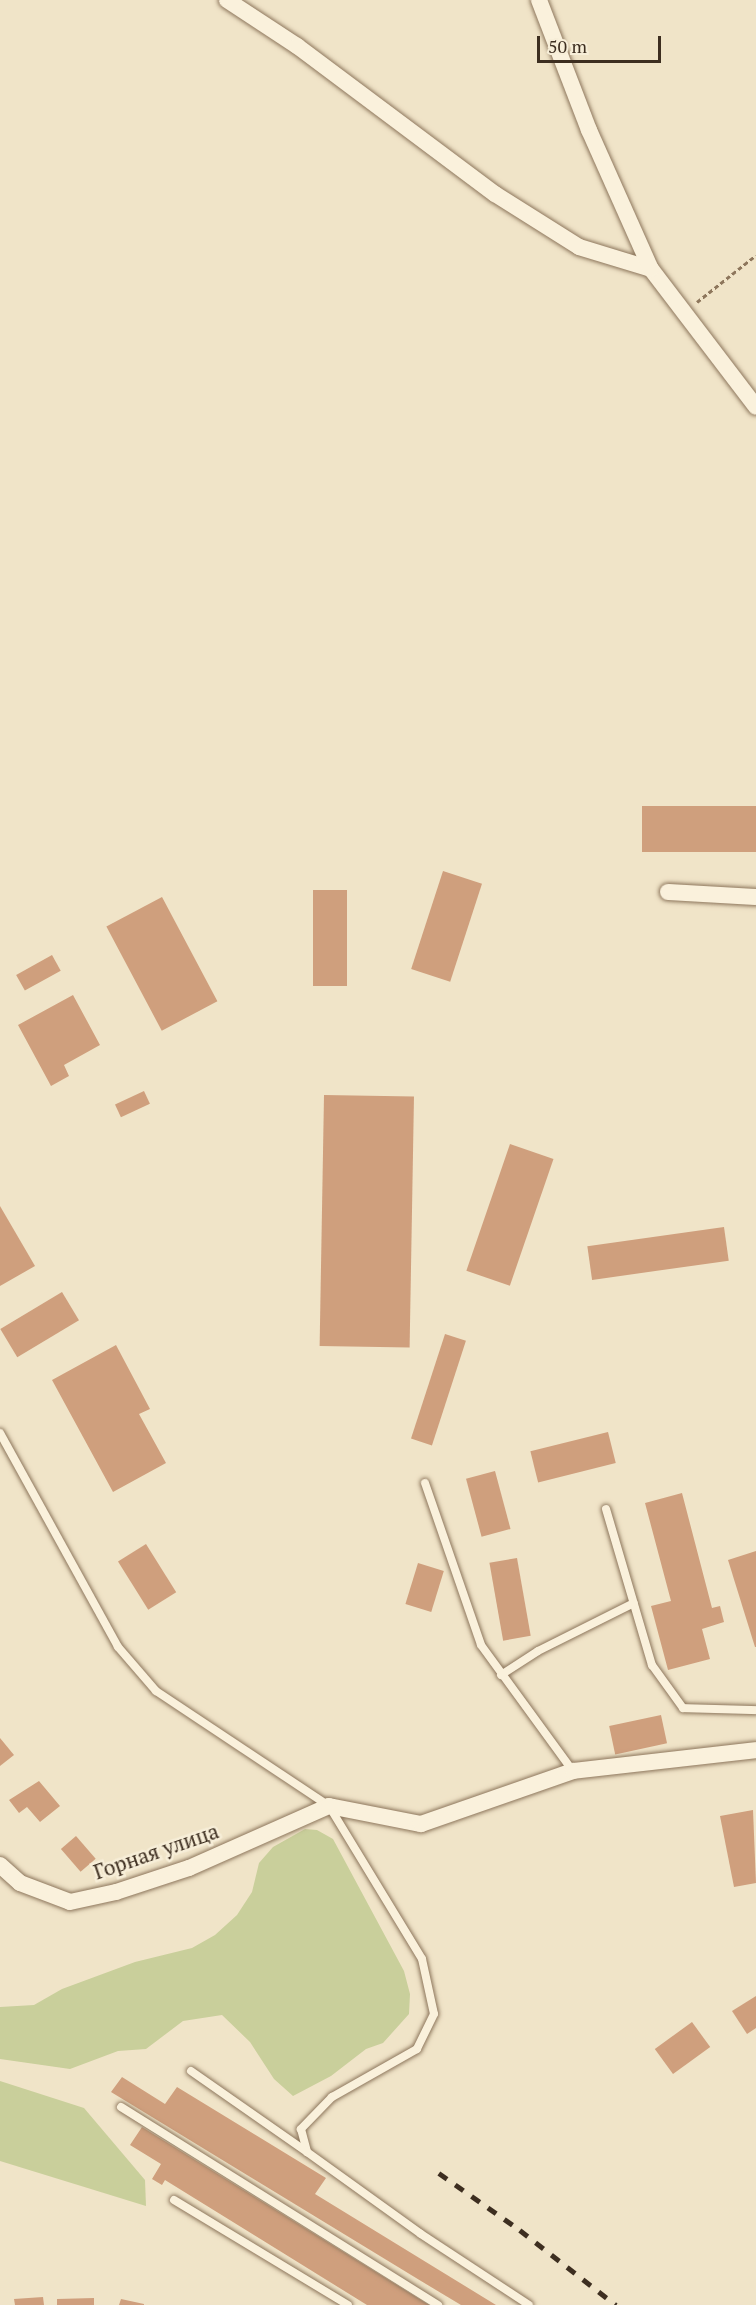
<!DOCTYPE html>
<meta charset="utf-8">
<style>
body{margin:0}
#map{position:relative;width:756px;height:2305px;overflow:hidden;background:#f0e4c8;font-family:"PT Serif",serif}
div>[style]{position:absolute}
.green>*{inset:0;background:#c9cf9b}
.building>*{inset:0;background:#cf9f7d;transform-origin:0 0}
.path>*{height:3px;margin-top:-1.5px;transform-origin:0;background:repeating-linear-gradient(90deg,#8d765c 0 4.5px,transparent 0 7.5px)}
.roads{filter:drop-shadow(0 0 2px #8d765c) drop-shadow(0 0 2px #8d765c)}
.service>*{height:8px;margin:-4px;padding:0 4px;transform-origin:4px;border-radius:4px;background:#faf1dc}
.minor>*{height:16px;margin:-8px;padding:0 8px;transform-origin:8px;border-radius:8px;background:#faf1dc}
.rail>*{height:4.5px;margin-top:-2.25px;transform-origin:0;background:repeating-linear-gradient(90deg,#3d2e20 0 10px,transparent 0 20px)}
span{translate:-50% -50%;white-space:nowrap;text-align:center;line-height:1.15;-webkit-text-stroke:5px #f7eed8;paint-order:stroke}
.street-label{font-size:21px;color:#3d2e20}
.scale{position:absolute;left:537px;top:36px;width:124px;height:27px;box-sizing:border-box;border:3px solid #3d2e20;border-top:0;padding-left:8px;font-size:18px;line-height:21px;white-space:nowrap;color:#3d2e20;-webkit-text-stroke:4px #f7eed8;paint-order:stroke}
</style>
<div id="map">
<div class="green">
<i style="clip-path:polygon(305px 1829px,317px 1830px,333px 1839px,404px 1971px,410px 1994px,409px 2014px,383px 2043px,366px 2049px,331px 2076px,293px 2096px,274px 2079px,250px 2042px,222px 2015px,183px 2021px,146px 2049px,118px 2051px,70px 2069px,0 2059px,0 2007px,34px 2005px,62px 1989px,135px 1962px,192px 1948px,215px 1935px,237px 1915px,252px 1892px,259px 1863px,273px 1847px)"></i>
<i style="clip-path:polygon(0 2081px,84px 2108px,145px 2180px,146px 2206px,0 2161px)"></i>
</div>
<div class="building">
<i style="left:756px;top:806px;width:46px;height:114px;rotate:90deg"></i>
<i style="left:443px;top:871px;width:41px;height:103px;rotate:18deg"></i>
<i style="left:313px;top:890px;width:34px;height:96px"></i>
<i style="left:162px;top:897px;width:118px;height:63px;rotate:62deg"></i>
<i style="left:52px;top:955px;width:18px;height:41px;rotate:61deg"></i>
<i style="clip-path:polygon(73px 995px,100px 1045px,64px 1065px,69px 1076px,51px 1086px,18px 1025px)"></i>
<i style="left:144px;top:1091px;width:14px;height:32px;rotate:65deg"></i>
<i style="left:324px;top:1095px;width:90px;height:251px;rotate:1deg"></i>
<i style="left:510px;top:1144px;width:46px;height:134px;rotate:19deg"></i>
<i style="clip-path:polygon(0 1206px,35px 1266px,0 1286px)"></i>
<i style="left:724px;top:1227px;width:34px;height:138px;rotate:82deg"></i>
<i style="left:62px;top:1292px;width:33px;height:72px;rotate:59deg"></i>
<i style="left:445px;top:1334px;width:22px;height:110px;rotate:18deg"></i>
<i style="clip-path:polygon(116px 1345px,150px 1409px,139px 1414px,166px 1463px,113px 1492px,52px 1380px)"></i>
<i style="left:608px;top:1432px;width:32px;height:80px;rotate:76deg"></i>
<i style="left:495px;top:1471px;width:60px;height:30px;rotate:75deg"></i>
<i style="clip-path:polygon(682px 1493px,712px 1608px,720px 1606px,724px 1622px,702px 1629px,710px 1659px,668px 1670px,651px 1606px,671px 1601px,645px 1503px)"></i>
<i style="left:146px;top:1544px;width:57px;height:33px;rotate:58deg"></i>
<i style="clip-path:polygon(756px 1551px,756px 1647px,755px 1647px,728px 1560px)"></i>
<i style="left:517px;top:1558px;width:79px;height:28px;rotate:80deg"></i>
<i style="left:418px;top:1563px;width:27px;height:43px;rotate:17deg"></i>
<i style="left:661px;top:1715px;width:29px;height:53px;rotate:78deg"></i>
<i style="clip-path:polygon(0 1738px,14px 1755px,0 1766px)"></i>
<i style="clip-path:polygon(39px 1781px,60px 1806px,40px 1822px,27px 1807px,19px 1813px,9px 1800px)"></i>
<i style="clip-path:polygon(753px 1810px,756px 1883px,734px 1887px,720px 1816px)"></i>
<i style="left:76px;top:1836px;width:30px;height:20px;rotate:49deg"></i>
<i style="clip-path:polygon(756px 1996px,756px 2028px,747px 2034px,732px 2011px)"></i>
<i style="left:692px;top:2022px;width:31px;height:46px;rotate:54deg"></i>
<i style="clip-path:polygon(122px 2077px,165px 2104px,177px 2087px,326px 2178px,315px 2194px,496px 2305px,461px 2305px,421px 2281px,111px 2092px)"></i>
<i style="clip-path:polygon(142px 2127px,429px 2305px,367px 2305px,165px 2180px,162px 2185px,152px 2179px,161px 2164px,130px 2145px)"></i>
<i style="clip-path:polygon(43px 2297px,44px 2305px,15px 2305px,14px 2299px)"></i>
<i style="clip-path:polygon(94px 2298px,94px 2305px,57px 2305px,57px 2299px)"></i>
<i style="clip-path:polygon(121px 2299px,144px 2304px,144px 2305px,119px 2305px)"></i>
</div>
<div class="path">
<i style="left:697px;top:302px;width:75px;rotate:-38.5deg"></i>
</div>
<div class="roads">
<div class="service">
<i style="left:0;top:1433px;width:244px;rotate:61.1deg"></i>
<i style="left:118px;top:1647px;width:58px;rotate:49.2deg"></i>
<i style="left:156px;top:1691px;width:208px;rotate:33.6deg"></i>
<i style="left:329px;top:1806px;width:179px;rotate:58.7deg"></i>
<i style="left:422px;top:1959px;width:56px;rotate:77.7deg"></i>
<i style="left:434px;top:2014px;width:39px;rotate:116deg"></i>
<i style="left:417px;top:2049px;width:98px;rotate:150.5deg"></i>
<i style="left:332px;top:2097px;width:45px;rotate:134.1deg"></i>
<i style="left:301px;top:2129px;width:24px;rotate:75deg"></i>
<i style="left:307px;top:2152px;width:140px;rotate:35.7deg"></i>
<i style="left:421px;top:2234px;width:129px;rotate:33.3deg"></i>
<i style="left:425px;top:1483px;width:171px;rotate:70.9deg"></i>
<i style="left:481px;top:1645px;width:156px;rotate:53.9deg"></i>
<i style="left:606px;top:1509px;width:163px;rotate:73.6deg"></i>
<i style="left:652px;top:1665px;width:53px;rotate:54.2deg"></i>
<i style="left:683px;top:1708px;width:73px;rotate:1.6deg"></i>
<i style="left:501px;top:1675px;width:44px;rotate:-33deg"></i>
<i style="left:538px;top:1651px;width:107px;rotate:-26.6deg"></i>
<i style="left:191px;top:2071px;width:141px;rotate:34.9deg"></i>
<i style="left:121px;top:2107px;width:374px;rotate:32deg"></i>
<i style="left:174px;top:2200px;width:203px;rotate:31.1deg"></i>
</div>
<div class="minor">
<i style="left:227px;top:0;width:84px;rotate:33.3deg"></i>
<i style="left:297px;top:46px;width:247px;rotate:36.8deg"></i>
<i style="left:495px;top:194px;width:99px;rotate:32.2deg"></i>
<i style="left:579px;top:247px;width:75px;rotate:17deg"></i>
<i style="left:651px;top:269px;width:173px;rotate:52.7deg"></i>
<i style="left:539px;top:0;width:139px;rotate:69deg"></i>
<i style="left:589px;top:130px;width:152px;rotate:66deg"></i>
<i style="left:668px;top:892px;width:88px;rotate:3.3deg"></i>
<i style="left:0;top:1865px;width:27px;rotate:42deg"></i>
<i style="left:20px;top:1883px;width:53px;rotate:20.8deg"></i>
<i style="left:70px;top:1902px;width:47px;rotate:-12.3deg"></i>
<i style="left:116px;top:1892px;width:77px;rotate:-18.2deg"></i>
<i style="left:189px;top:1868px;width:153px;rotate:-23.9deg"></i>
<i style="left:329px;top:1806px;width:94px;rotate:11.1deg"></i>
<i style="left:421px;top:1824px;width:161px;rotate:-19.2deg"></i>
<i style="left:573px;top:1771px;width:184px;rotate:-6.5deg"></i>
</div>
</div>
<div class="rail">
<i style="left:439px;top:2173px;width:99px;rotate:35.1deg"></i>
<i style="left:520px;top:2230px;width:122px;rotate:38deg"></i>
</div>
<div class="street-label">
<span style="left:156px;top:1851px;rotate:-19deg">Горная улица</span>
</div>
<div class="scale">50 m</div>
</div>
